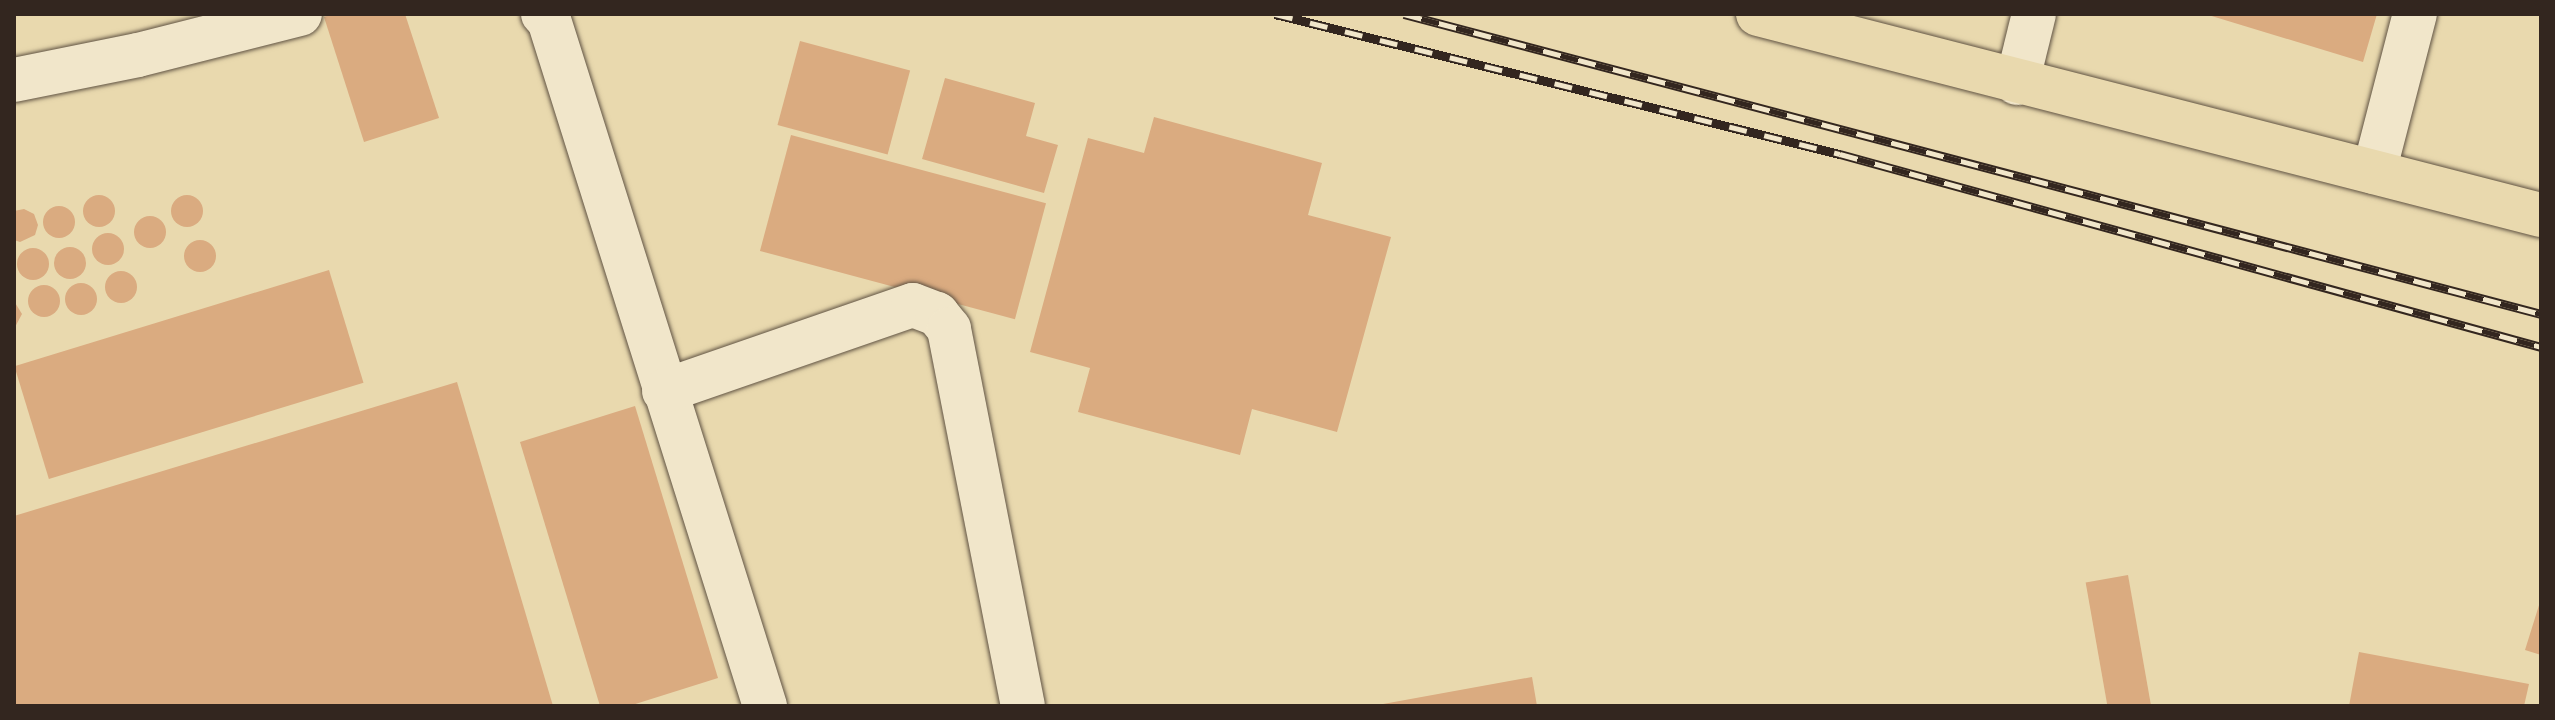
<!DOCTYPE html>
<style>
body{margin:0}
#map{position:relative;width:2555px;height:720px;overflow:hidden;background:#e9d9ae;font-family:"IM FELL DW Pica",serif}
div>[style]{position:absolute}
.building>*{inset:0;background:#daab80;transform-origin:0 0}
.round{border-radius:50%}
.roads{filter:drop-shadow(0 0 2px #605343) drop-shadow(0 0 2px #605343)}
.minor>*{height:44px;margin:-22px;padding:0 22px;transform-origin:22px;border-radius:22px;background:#f1e6ca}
.major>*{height:44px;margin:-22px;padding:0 22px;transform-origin:22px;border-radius:22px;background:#e9d9ae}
.rail>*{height:9px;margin-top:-4.5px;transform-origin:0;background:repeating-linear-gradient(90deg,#f1e6ca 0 18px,#33261f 0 36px);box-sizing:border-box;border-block:2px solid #33261f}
span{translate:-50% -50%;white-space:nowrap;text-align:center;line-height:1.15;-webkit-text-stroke:6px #f1e6ca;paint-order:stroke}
.frame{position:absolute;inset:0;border:16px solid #33261f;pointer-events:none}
</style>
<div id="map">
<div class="building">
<i style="clip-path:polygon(332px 14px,405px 14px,439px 118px,364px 142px,324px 17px)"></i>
<i style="clip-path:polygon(2205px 14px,2377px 14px,2363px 62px)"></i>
<i style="left:800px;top:41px;width:114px;height:87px;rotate:15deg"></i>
<i style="clip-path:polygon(945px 78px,1035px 103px,1026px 136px,1058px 145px,1044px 193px,922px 159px)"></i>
<i style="clip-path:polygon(1154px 117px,1322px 163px,1308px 215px,1391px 237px,1337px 432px,1252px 409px,1240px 455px,1078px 412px,1090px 368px,1030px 352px,1088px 138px,1144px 153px)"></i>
<i style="left:791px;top:135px;width:264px;height:120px;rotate:15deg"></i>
<i class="round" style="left:83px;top:195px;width:32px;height:32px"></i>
<i class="round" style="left:171px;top:195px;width:32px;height:32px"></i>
<i class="round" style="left:43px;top:206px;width:32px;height:32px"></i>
<i style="clip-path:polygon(24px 209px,34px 214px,38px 225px,35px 235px,20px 242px,14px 240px,14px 211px)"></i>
<i class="round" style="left:134px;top:216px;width:32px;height:32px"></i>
<i class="round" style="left:92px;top:233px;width:32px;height:32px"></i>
<i class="round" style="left:184px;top:240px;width:32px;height:32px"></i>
<i class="round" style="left:54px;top:247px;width:32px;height:32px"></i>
<i class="round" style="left:17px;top:248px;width:32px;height:32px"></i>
<i style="left:329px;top:270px;width:118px;height:329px;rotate:73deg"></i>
<i class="round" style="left:105px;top:271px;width:32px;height:32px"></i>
<i class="round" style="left:65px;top:283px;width:32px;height:32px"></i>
<i class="round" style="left:28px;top:285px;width:32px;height:32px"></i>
<i style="clip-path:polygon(14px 301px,22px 314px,14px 329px)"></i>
<i style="clip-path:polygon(457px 382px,553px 706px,14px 706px,14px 516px)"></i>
<i style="clip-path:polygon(635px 406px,718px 678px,629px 706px,600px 706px,520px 442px)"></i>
<i style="left:2128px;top:575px;width:133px;height:43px;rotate:80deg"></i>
<i style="clip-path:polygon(2540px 602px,2541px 603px,2541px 655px,2525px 650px)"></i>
<i style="clip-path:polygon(2359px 652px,2529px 684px,2524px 706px,2349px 706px)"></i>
<i style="clip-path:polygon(1532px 677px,1537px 706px,1384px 706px,1383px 704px)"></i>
</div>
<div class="roads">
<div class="minor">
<i style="left:543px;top:14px;width:8px;rotate:45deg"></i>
<i style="left:549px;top:20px;width:719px;rotate:72.52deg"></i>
<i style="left:14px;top:80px;width:126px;rotate:-11.4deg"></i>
<i style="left:138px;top:55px;width:167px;rotate:-14.2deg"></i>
<i style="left:2017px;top:83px;width:71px;rotate:-76.2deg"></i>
<i style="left:2374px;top:172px;width:163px;rotate:-75.5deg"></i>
<i style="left:664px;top:391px;width:263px;rotate:-19.1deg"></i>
<i style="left:913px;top:305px;width:26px;rotate:21deg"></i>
<i style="left:937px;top:314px;width:19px;rotate:51deg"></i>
<i style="left:949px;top:329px;width:384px;rotate:78.9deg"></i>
</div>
<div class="major">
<i style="left:1758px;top:14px;width:808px;rotate:14.4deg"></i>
</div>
</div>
<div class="rail">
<i style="left:1275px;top:14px;width:582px;rotate:13.92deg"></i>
<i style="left:1840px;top:154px;width:727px;rotate:15.39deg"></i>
<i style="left:1404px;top:14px;width:1176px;rotate:14.78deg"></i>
</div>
<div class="frame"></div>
</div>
